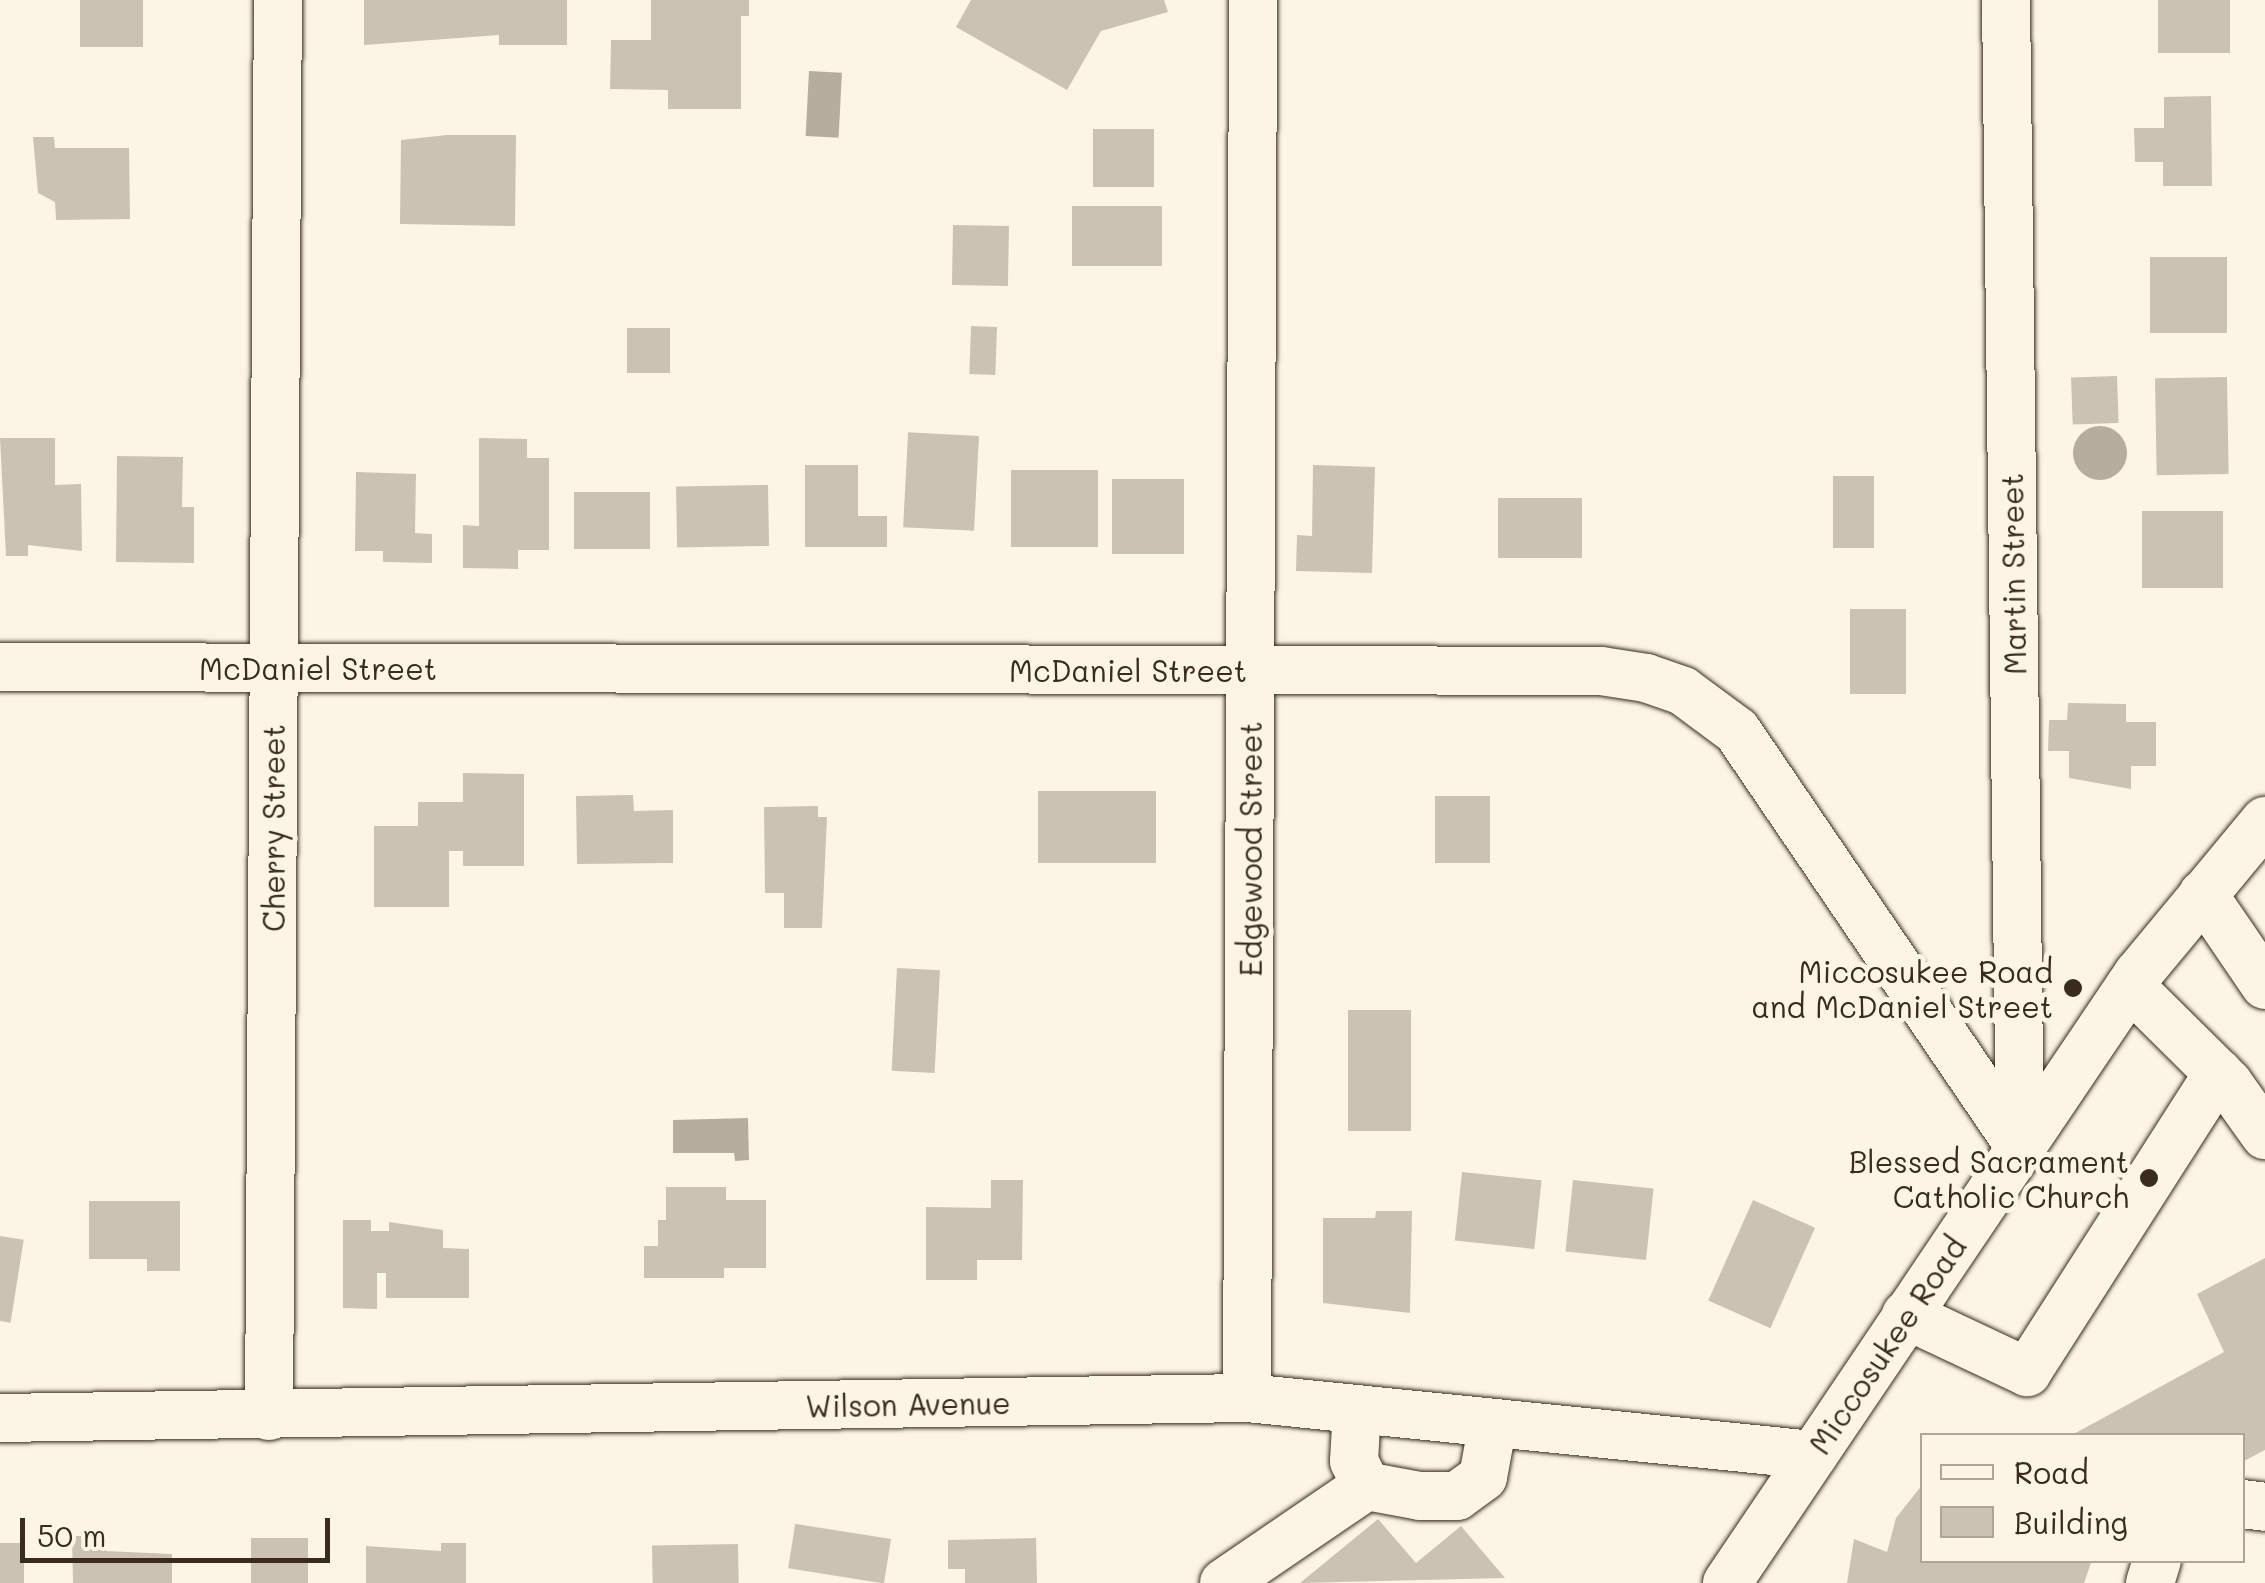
<!DOCTYPE html>
<style>
body{margin:0}
#map{position:relative;width:2265px;height:1583px;overflow:hidden;background:#fcf5e5;font-family:Mali,sans-serif}
div>[style]{position:absolute}
.water>*{inset:0;background:#b7ad9e;transform-origin:0 0}
.round{border-radius:50%}
.building>*{inset:0;background:#ccc2b3;transform-origin:0 0}
.roads{filter:drop-shadow(0 0 2px #3b2a1e) drop-shadow(0 0 2px #3b2a1e)}
.minor>*{height:48px;margin:-24px;padding:0 24px;transform-origin:24px;border-radius:24px;background:#fcf5e5}
.dots>*{width:28px;height:28px;translate:-50% -50%;box-sizing:border-box;border:5px solid #fcf5e5;border-radius:50%}
span{translate:-50% -50%;white-space:nowrap;text-align:center;line-height:1.15;-webkit-text-stroke:10px #fcf5e5;paint-order:stroke}
.street-label{font-size:30px;color:#3b2a1e}
.poi-label{font-size:30px;color:#3b2a1e}
.right{translate:-100% -50%;text-align:right}
.legend{position:absolute;left:1920px;top:1433px;width:325px;height:130px;box-sizing:border-box;background:#fcf5e5;border:2px solid #afa495;margin:0;padding:12px 18px;list-style:none;font-size:30px;color:#3b2a1e}
.legend li{display:flex;align-items:center;gap:20px;height:50px}
.legend b{width:50px;border:2px solid #afa495}
.scale{position:absolute;left:20px;top:1518px;width:310px;height:45px;box-sizing:border-box;border:5px solid #3b2a1e;border-top:0;padding-left:12px;font-size:30px;line-height:35px;white-space:nowrap;color:#3b2a1e;-webkit-text-stroke:8px #fcf5e5;paint-order:stroke}
</style>
<div id="map">
<div class="water">
<i style="left:809px;top:71px;width:33px;height:65px;rotate:3deg"></i>
<i class="round" style="left:2073px;top:426px;width:54px;height:54px"></i>
<i style="clip-path:polygon(748px 1118px,749px 1160px,735px 1161px,734px 1153px,673px 1153px,673px 1120px)"></i>
</div>
<div class="building">
<i style="left:80px;top:0;width:63px;height:47px"></i>
<i style="clip-path:polygon(364px 0,567px 0,567px 45px,499px 45px,499px 35px,364px 45px)"></i>
<i style="clip-path:polygon(651px 0,749px 0,749px 16px,741px 16px,741px 109px,668px 109px,668px 90px,610px 89px,611px 40px,651px 40px)"></i>
<i style="clip-path:polygon(971px 0,1164px 0,1168px 12px,1101px 31px,1067px 90px,956px 27px)"></i>
<i style="left:2158px;top:0;width:72px;height:53px"></i>
<i style="clip-path:polygon(2211px 96px,2212px 186px,2163px 186px,2163px 162px,2135px 162px,2134px 128px,2164px 128px,2164px 97px)"></i>
<i style="left:1093px;top:129px;width:61px;height:58px"></i>
<i style="clip-path:polygon(447px 135px,516px 135px,515px 226px,400px 224px,401px 140px)"></i>
<i style="clip-path:polygon(33px 137px,54px 137px,55px 148px,129px 148px,130px 219px,56px 220px,55px 202px,38px 193px)"></i>
<i style="left:1072px;top:206px;width:90px;height:60px"></i>
<i style="left:953px;top:225px;width:56px;height:60px;rotate:1deg"></i>
<i style="left:2150px;top:257px;width:77px;height:76px"></i>
<i style="left:971px;top:326px;width:26px;height:48px;rotate:2deg"></i>
<i style="left:670px;top:328px;width:45px;height:43px;rotate:90deg"></i>
<i style="left:2117px;top:376px;width:47px;height:46px;rotate:88deg"></i>
<i style="left:2227px;top:377px;width:97px;height:72px;rotate:89deg"></i>
<i style="left:979px;top:436px;width:95px;height:71px;rotate:93deg"></i>
<i style="clip-path:polygon(0 438px,55px 438px,55px 485px,81px 484px,82px 551px,28px 545px,28px 556px,6px 556px)"></i>
<i style="clip-path:polygon(479px 438px,527px 439px,527px 458px,549px 458px,549px 550px,518px 550px,518px 569px,463px 568px,463px 525px,479px 526px)"></i>
<i style="clip-path:polygon(117px 456px,183px 457px,182px 507px,194px 507px,194px 563px,116px 562px)"></i>
<i style="clip-path:polygon(805px 465px,858px 465px,858px 516px,887px 516px,887px 547px,805px 547px)"></i>
<i style="clip-path:polygon(1313px 465px,1375px 467px,1372px 573px,1296px 571px,1297px 535px,1312px 536px)"></i>
<i style="left:1098px;top:470px;width:77px;height:87px;rotate:90deg"></i>
<i style="clip-path:polygon(356px 472px,416px 474px,415px 533px,432px 534px,432px 563px,383px 562px,383px 551px,355px 551px)"></i>
<i style="left:1833px;top:476px;width:41px;height:72px"></i>
<i style="left:1112px;top:479px;width:72px;height:75px"></i>
<i style="left:768px;top:485px;width:61px;height:92px;rotate:89deg"></i>
<i style="left:574px;top:492px;width:76px;height:57px"></i>
<i style="left:1498px;top:498px;width:84px;height:60px"></i>
<i style="left:2142px;top:511px;width:81px;height:77px"></i>
<i style="left:1850px;top:609px;width:56px;height:85px"></i>
<i style="clip-path:polygon(2068px 703px,2126px 704px,2126px 722px,2156px 722px,2156px 766px,2131px 766px,2131px 789px,2069px 778px,2069px 751px,2048px 751px,2049px 720px,2067px 720px)"></i>
<i style="clip-path:polygon(463px 773px,524px 774px,524px 866px,463px 866px,463px 851px,449px 851px,449px 907px,374px 907px,374px 826px,418px 826px,418px 802px,463px 802px)"></i>
<i style="left:1038px;top:791px;width:118px;height:72px"></i>
<i style="clip-path:polygon(633px 795px,634px 811px,673px 810px,673px 863px,577px 864px,576px 796px)"></i>
<i style="left:1435px;top:796px;width:55px;height:67px"></i>
<i style="clip-path:polygon(818px 806px,818px 817px,827px 817px,822px 928px,784px 928px,784px 893px,765px 893px,764px 807px)"></i>
<i style="left:897px;top:968px;width:43px;height:103px;rotate:3deg"></i>
<i style="left:1411px;top:1010px;width:121px;height:63px;rotate:90deg"></i>
<i style="left:1462px;top:1172px;width:80px;height:69px;rotate:6deg"></i>
<i style="clip-path:polygon(991px 1180px,1023px 1180px,1022px 1260px,977px 1260px,977px 1280px,926px 1280px,926px 1207px,991px 1208px)"></i>
<i style="left:1573px;top:1180px;width:81px;height:72px;rotate:6deg"></i>
<i style="clip-path:polygon(666px 1187px,726px 1187px,726px 1200px,766px 1200px,766px 1268px,724px 1268px,724px 1278px,644px 1278px,644px 1246px,658px 1246px,658px 1220px,666px 1220px)"></i>
<i style="left:1753px;top:1200px;width:68px;height:110px;rotate:24deg"></i>
<i style="clip-path:polygon(89px 1201px,180px 1201px,180px 1271px,147px 1271px,147px 1259px,89px 1259px)"></i>
<i style="clip-path:polygon(1376px 1211px,1412px 1211px,1410px 1313px,1323px 1303px,1323px 1218px,1375px 1218px)"></i>
<i style="clip-path:polygon(343px 1220px,371px 1220px,371px 1231px,389px 1231px,389px 1222px,443px 1230px,443px 1248px,469px 1249px,469px 1298px,386px 1298px,386px 1273px,377px 1273px,377px 1309px,343px 1308px)"></i>
<i style="left:0;top:1236px;width:24px;height:84px;rotate:9deg"></i>
<i style="clip-path:polygon(2265px 1258px,2265px 1450px,2242px 1462px,2242px 1436px,2070px 1436px,2224px 1352px,2197px 1294px)"></i>
<i style="clip-path:polygon(1922px 1485px,1922px 1560px,2092px 1560px,2084px 1583px,1847px 1583px,1854px 1539px,1887px 1552px,1896px 1518px)"></i>
<i style="clip-path:polygon(1378px 1519px,1416px 1563px,1461px 1526px,1505px 1578px,1300px 1583px)"></i>
<i style="clip-path:polygon(72px 1536px,106px 1536px,106px 1551px,172px 1554px,172px 1583px,73px 1583px)"></i>
<i style="left:308px;top:1538px;width:45px;height:57px;rotate:90deg"></i>
<i style="clip-path:polygon(1036px 1538px,1037px 1583px,965px 1583px,965px 1569px,948px 1569px,948px 1540px)"></i>
<i style="left:891px;top:1539px;width:45px;height:97px;rotate:99deg"></i>
<i style="left:0;top:1543px;width:24px;height:40px"></i>
<i style="clip-path:polygon(441px 1543px,466px 1543px,466px 1583px,366px 1583px,366px 1546px,441px 1551px)"></i>
<i style="left:738px;top:1544px;width:39px;height:86px;rotate:89deg"></i>
</div>
<div class="roads">
<div class="minor">
<i style="left:2006px;top:0;width:1147px;rotate:89.3deg"></i>
<i style="left:0;top:667px;width:1601px;rotate:0.14deg"></i>
<i style="left:1601px;top:671px;width:46px;rotate:8.8deg"></i>
<i style="left:1646px;top:678px;width:39px;rotate:19deg"></i>
<i style="left:1683px;top:691px;width:67px;rotate:36.5deg"></i>
<i style="left:1737px;top:731px;width:503px;rotate:55.77deg"></i>
<i style="left:2203px;top:894px;width:110px;rotate:55.7deg"></i>
<i style="left:2130px;top:986px;width:138px;rotate:44.7deg"></i>
<i style="left:2228px;top:1083px;width:64px;rotate:54.6deg"></i>
<i style="left:1906px;top:1315px;width:134px;rotate:25.2deg"></i>
<i style="left:2027px;top:1372px;width:355px;rotate:-57.4deg"></i>
<i style="left:1247px;top:1398px;width:1398px;rotate:-89.75deg"></i>
<i style="left:1357px;top:1409px;width:52px;rotate:93.3deg"></i>
<i style="left:1354px;top:1461px;width:28px;rotate:64deg"></i>
<i style="left:1366px;top:1486px;width:55px;rotate:10.5deg"></i>
<i style="left:1420px;top:1496px;width:37px"></i>
<i style="left:1457px;top:1496px;width:32px;rotate:-36deg"></i>
<i style="left:1483px;top:1477px;width:55px;rotate:-79.5deg"></i>
<i style="left:269px;top:1416px;width:1416px;rotate:-89.64deg"></i>
<i style="left:0;top:1418px;width:1247px;rotate:-0.92deg"></i>
<i style="left:1247px;top:1398px;width:569px;rotate:5.75deg"></i>
<i style="left:2242px;top:1504px;width:23px;rotate:7deg"></i>
<i style="left:1224px;top:1583px;width:172px;rotate:-34.3deg"></i>
<i style="left:1727px;top:1583px;width:735px;rotate:-55.99deg"></i>
<i style="left:2138px;top:974px;width:199px;rotate:-50.3deg"></i>
<i style="left:2150px;top:1583px;width:24px;rotate:-73deg"></i>
</div>
</div>
<div class="dots">
<i style="left:2073px;top:988px;background:#3b2a1e"></i>
<i style="left:2149px;top:1178px;background:#3b2a1e"></i>
</div>
<div class="street-label">
<span style="left:2013px;top:574px;rotate:-91deg">Martin Street</span>
<span style="left:318px;top:668px">McDaniel Street</span>
<span style="left:1128px;top:670px">McDaniel Street</span>
<span style="left:273px;top:828px;rotate:-90deg">Cherry Street</span>
<span style="left:1250px;top:849px;rotate:-90deg">Edgewood Street</span>
<span style="left:1887px;top:1345px;rotate:-56deg">Miccosukee Road</span>
<span style="left:908px;top:1404px;rotate:-1deg">Wilson Avenue</span>
</div>
<div class="poi-label">
<span class="right" style="left:2053px;top:988px">Miccosukee Road<br>and McDaniel Street</span>
<span class="right" style="left:2129px;top:1178px">Blessed Sacrament<br>Catholic Church</span>
</div>
<ul class="legend">
<li><b style="height:12px;background:#fcf5e5"></b>Road</li>
<li><b style="height:28px;background:#ccc2b3"></b>Building</li>
</ul>
<div class="scale">50 m</div>
</div>
